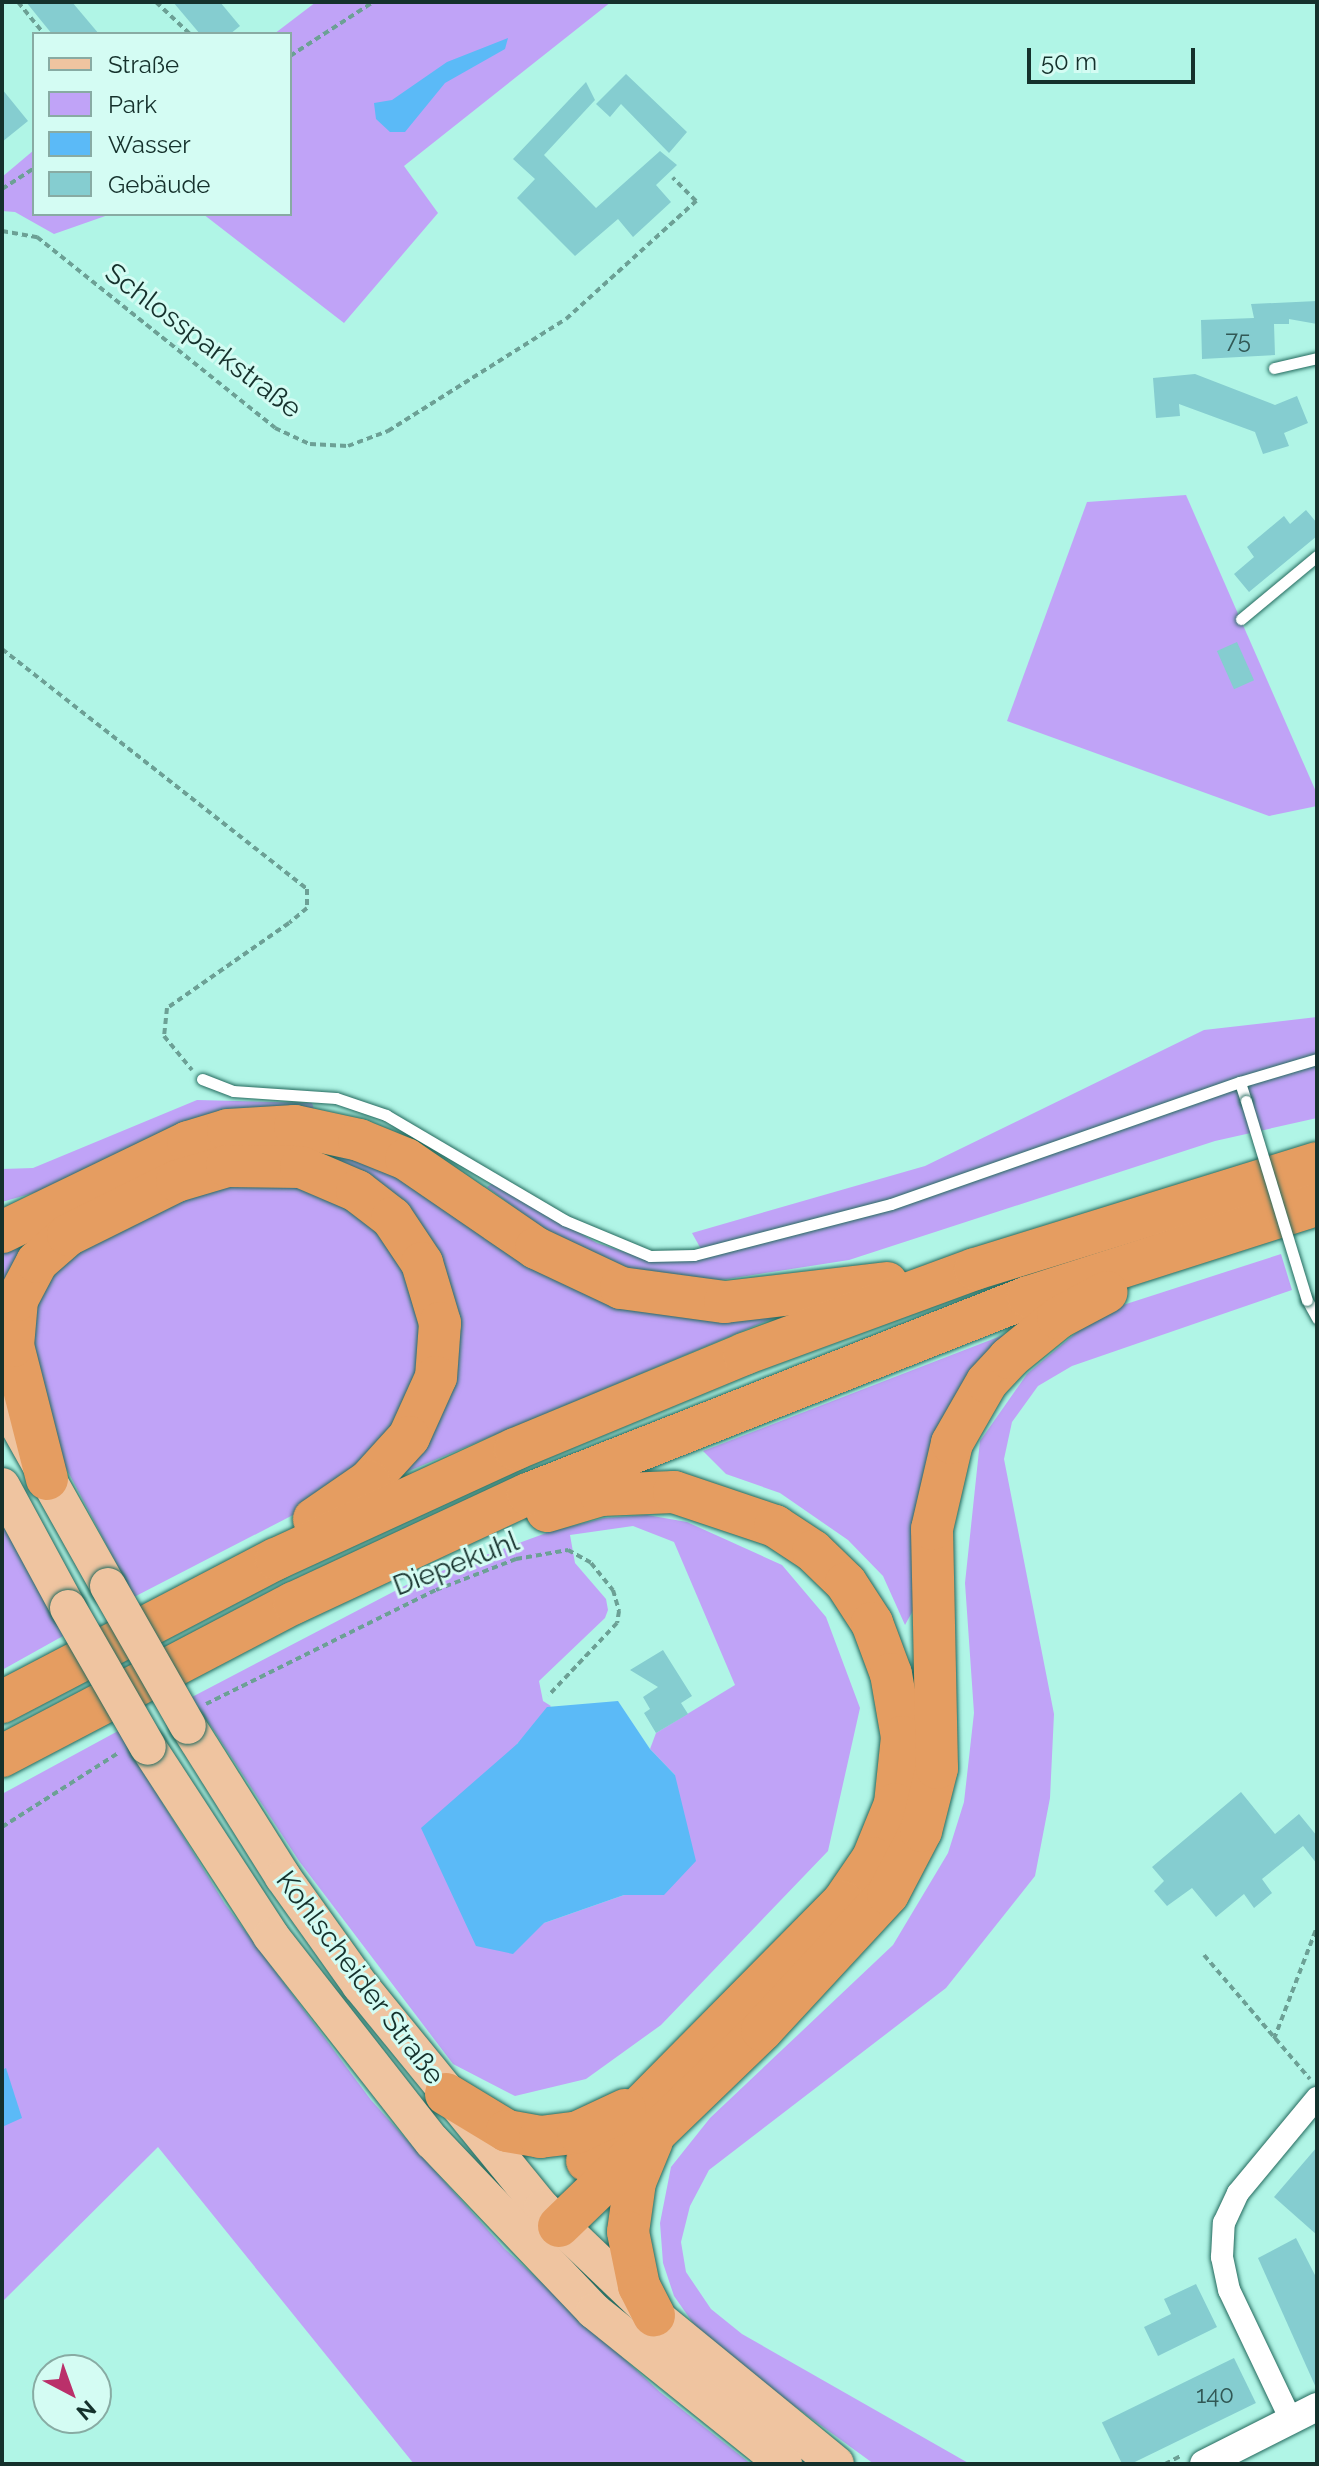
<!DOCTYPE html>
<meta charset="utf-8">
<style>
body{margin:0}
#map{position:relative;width:1319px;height:2466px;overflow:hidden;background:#b0f5e6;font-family:Raleway,sans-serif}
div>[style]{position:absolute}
.green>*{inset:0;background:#c0a3f7}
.water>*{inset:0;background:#5bbaf7}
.building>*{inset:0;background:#85cdd0;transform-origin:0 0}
.path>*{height:4px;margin-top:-2px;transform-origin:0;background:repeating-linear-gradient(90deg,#6ca095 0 6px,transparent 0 10px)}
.roads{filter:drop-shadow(0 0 2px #23695d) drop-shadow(0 0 2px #23695d)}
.service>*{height:11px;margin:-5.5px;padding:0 5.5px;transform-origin:5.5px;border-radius:5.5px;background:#fff}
.minor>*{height:22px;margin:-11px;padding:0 11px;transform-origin:11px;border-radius:11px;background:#fff}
.tertiary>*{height:28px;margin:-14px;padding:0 14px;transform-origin:14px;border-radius:14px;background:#fff}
.primary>*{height:36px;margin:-18px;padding:0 18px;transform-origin:18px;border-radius:18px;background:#efc4a0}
.motorway>*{height:42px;margin:-21px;padding:0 21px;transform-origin:21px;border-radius:21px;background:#e59d61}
.bridges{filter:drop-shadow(0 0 2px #23695d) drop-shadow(0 0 2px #23695d)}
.service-bridge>*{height:11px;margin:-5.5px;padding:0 5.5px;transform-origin:5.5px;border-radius:5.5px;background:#fff}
.primary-bridge>*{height:36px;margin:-18px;padding:0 18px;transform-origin:18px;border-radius:18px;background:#efc4a0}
span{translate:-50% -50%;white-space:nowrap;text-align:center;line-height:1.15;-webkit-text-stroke:6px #d4fcf3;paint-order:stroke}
.number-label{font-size:24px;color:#315855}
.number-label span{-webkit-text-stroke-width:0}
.street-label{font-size:28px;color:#15312c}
.frame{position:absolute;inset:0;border:4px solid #15312c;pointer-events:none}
.legend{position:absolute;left:32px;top:32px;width:260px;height:184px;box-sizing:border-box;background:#d4fcf3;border:2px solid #88aba3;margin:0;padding:10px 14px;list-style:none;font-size:24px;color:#15312c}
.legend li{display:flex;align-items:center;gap:16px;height:40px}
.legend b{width:40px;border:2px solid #88aba3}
.north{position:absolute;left:32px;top:2354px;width:80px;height:80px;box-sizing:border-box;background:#d4fcf3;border:2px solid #88aba3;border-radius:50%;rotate:139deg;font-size:22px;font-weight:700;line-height:32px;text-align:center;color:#15312c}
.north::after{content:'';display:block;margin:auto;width:28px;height:36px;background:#ba306a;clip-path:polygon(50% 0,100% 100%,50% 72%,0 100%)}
.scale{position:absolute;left:1027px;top:48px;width:168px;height:36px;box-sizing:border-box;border:4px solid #15312c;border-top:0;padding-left:10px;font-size:24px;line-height:28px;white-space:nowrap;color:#15312c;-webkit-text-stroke:6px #d4fcf3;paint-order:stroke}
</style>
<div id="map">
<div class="green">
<i style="clip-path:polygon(316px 2px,611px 2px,404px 166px,438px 213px,344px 323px,203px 214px,290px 214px,290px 34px,274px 34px)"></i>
<i style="clip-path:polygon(34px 150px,34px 214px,111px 214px,54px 234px,15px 212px,2px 211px,2px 177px)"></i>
<i style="clip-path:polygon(1186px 495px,1317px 794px,1317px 806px,1269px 816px,1007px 721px,1087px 502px)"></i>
<i style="clip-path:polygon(1317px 1017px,1317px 1118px,1215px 1141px,849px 1260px,721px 1280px,652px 1278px,596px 1260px,544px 1230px,487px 1187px,493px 1183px,597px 1243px,652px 1261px,706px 1258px,692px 1233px,925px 1166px,1204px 1030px)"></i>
<i style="clip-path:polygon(197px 1100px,312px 1103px,315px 1112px,2px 1202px,2px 1169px,33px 1168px)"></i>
<i style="clip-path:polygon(233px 1141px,371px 1158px,537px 1262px,788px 1312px,397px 1476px,423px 1444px,424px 1245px,235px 1153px,2px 1294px,2px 1246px)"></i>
<i style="clip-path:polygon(237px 1178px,289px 1179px,379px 1225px,423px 1309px,416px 1376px,396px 1424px,367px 1458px,295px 1514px,134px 1597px,45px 1428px,26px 1325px,52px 1265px,72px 1248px)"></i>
<i style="clip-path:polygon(1281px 1254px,1292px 1290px,1072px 1366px,1038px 1386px,1012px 1422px,1004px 1459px,1054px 1714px,1050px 1798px,1035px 1876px,946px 1988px,709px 2170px,690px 2206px,681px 2242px,686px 2272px,711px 2309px,742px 2334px,970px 2464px,874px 2464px,734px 2362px,700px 2333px,674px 2296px,663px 2263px,660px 2223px,671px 2167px,710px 2118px,893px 1945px,948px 1853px,964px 1802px,974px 1713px,965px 1583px,980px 1441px,1027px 1374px,1083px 1327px,1120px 1306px)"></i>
<i style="clip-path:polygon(1006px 1334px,916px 1605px,905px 1625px,883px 1576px,848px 1540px,780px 1493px,726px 1474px,703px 1451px)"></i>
<i style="clip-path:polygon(evenodd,647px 1515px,687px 1522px,782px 1565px,826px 1617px,860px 1708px,828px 1851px,661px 2025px,586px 2079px,515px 2096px,453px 2064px,299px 1861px,192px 1697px,414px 1581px,549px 1532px,604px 1518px,647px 1515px,633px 1526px,674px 1542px,735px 1685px,656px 1733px,650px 1749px,675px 1775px,664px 1895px,624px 1895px,544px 1923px,517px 1744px,551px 1706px,543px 1701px,539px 1681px,605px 1618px,608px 1610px,606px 1599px,575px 1563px,570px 1535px,633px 1526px)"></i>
<i style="clip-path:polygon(2px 1521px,63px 1636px,2px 1670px)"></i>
<i style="clip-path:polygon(118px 1731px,225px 1904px,371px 2100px,505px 2249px,660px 2392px,751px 2464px,414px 2464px,158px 2147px,2px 2302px,2px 1794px)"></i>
</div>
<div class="water">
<i style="clip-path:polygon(508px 38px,505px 49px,445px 83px,405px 132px,390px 132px,376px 119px,374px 103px,392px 100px,447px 62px)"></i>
<i style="clip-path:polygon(618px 1701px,650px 1749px,675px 1775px,696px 1861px,664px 1895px,624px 1895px,544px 1923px,513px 1954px,476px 1946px,421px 1828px,517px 1744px,547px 1707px)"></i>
<i style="clip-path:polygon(6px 2068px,22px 2118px,2px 2127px,2px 2070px)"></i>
</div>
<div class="building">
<i style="clip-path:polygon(26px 2px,72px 2px,99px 34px,52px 34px)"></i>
<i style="clip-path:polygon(173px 2px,220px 2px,240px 26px,230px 34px,200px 34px)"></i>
<i style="clip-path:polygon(626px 74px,687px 132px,669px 153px,621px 104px,610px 117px,596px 104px)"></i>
<i style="clip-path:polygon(586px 82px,595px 100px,544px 155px,596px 208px,660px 151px,677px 165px,656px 185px,671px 202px,633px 237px,618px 219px,575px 256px,517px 198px,535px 179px,513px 159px)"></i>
<i style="clip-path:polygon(2px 89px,28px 121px,2px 142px)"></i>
<i style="clip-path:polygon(1317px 301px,1317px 324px,1289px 319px,1289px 324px,1274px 324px,1275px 355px,1202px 359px,1201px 320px,1254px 318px,1251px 304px)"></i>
<i style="clip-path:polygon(1195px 374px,1275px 405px,1297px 396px,1308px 423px,1284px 433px,1289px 446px,1263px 454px,1255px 432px,1179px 404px,1180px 416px,1156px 418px,1153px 378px)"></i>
<i style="clip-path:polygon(1306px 510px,1317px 523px,1317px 536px,1249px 592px,1234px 574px,1254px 557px,1247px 547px,1284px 516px,1290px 524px)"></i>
<i style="left:1237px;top:642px;width:42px;height:22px;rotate:66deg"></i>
<i style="clip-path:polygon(663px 1650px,692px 1696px,681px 1703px,688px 1714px,656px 1733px,644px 1713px,650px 1709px,643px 1697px,658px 1687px,630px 1670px)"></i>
<i style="clip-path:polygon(1241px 1792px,1275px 1834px,1299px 1814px,1317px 1836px,1317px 1864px,1303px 1846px,1262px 1879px,1272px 1893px,1254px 1908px,1244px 1894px,1216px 1917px,1192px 1888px,1167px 1906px,1154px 1891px,1164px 1881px,1152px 1867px)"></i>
<i style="clip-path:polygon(1317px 2147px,1317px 2235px,1274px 2197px)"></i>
<i style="clip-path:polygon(1296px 2238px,1317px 2279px,1317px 2390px,1258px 2258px)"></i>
<i style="clip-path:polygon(1196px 2284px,1217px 2327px,1158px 2356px,1144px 2327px,1171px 2314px,1164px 2299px)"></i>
<i style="left:1234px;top:2358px;width:50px;height:147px;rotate:64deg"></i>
</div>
<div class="path">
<i style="left:18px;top:2px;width:41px;rotate:50.9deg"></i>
<i style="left:156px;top:2px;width:47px;rotate:43.3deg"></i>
<i style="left:290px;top:56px;width:99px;rotate:-33deg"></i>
<i style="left:2px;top:189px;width:38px;rotate:-33deg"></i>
<i style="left:2px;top:231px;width:36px;rotate:10deg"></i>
<i style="left:37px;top:237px;width:305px;rotate:38.7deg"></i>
<i style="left:275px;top:428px;width:38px;rotate:25deg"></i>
<i style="left:310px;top:444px;width:38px;rotate:3deg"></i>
<i style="left:348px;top:446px;width:43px;rotate:-20.6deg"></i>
<i style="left:388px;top:431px;width:210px;rotate:-32.2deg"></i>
<i style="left:566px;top:319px;width:176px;rotate:-42.2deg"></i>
<i style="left:696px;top:201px;width:33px;rotate:-135deg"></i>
<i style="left:2px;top:649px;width:388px;rotate:38.2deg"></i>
<i style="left:307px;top:889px;width:19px;rotate:90deg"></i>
<i style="left:307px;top:908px;width:23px;rotate:140deg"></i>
<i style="left:289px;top:923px;width:149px;rotate:145.1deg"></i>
<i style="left:167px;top:1008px;width:28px;rotate:96deg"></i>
<i style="left:164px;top:1036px;width:44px;rotate:50.5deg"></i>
<i style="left:206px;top:1704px;width:257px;rotate:-26.4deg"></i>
<i style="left:436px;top:1590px;width:86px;rotate:-21.2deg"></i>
<i style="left:516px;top:1559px;width:53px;rotate:-9.8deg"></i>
<i style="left:568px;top:1550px;width:26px;rotate:29deg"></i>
<i style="left:591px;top:1563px;width:35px;rotate:51deg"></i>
<i style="left:613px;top:1590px;width:22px;rotate:74deg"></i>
<i style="left:619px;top:1611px;width:12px;rotate:99deg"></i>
<i style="left:617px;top:1623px;width:100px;rotate:133.4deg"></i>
<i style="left:2px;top:1827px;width:138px;rotate:-32.5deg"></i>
<i style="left:1204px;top:1955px;width:163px;rotate:49.5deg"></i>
<i style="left:1274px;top:2039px;width:120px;rotate:-69deg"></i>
<i style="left:1165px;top:2464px;width:18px;rotate:-27deg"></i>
</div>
<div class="roads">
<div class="service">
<i style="left:1274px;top:368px;width:44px;rotate:-13.1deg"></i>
<i style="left:1241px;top:619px;width:99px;rotate:-39.7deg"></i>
<i style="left:202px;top:1079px;width:33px;rotate:21deg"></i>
<i style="left:233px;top:1091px;width:103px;rotate:3.9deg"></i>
<i style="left:336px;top:1098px;width:53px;rotate:18.8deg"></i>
<i style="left:386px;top:1115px;width:207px;rotate:30.5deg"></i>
<i style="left:564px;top:1220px;width:93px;rotate:22.7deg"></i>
<i style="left:650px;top:1256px;width:44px;rotate:-1.3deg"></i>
<i style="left:694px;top:1255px;width:203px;rotate:-14.5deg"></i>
<i style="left:891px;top:1204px;width:370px;rotate:-19.3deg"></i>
<i style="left:1246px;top:1101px;width:20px;rotate:-108deg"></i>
<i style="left:1240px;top:1082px;width:80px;rotate:-16.6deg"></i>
<i style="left:1307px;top:1300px;width:21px;rotate:61deg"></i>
</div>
<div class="minor">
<i style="left:1291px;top:2420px;width:144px;rotate:-115.5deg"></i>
<i style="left:1229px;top:2290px;width:34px;rotate:-102deg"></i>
<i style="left:1222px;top:2257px;width:34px;rotate:-87deg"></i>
<i style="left:1224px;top:2223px;width:33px;rotate:-65deg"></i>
<i style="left:1238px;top:2193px;width:124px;rotate:-50.3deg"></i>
</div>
<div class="tertiary">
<i style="left:1204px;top:2464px;width:127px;rotate:-26.8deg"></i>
</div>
<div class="primary">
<i style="left:2px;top:1397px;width:217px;rotate:60.7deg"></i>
<i style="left:2px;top:1486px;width:139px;rotate:61.6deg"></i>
<i style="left:188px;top:1726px;width:178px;rotate:57.8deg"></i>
<i style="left:283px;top:1877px;width:133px;rotate:54.5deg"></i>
<i style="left:360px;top:1985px;width:288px;rotate:50.8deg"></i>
<i style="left:542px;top:2208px;width:155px;rotate:43.7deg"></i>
<i style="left:654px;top:2315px;width:235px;rotate:39.3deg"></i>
<i style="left:148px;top:1747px;width:225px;rotate:56.9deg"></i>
<i style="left:271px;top:1936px;width:261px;rotate:51.9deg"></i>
<i style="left:432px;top:2141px;width:235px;rotate:46.4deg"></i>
<i style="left:594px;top:2311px;width:244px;rotate:38.8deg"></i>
</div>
<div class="motorway">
<i style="left:2px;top:1232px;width:207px;rotate:-25.8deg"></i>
<i style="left:188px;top:1142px;width:42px;rotate:-16.7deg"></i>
<i style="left:228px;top:1130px;width:67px;rotate:-3.4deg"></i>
<i style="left:295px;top:1126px;width:66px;rotate:12.3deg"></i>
<i style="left:359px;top:1140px;width:51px;rotate:22deg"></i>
<i style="left:406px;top:1159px;width:158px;rotate:34.4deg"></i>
<i style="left:536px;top:1248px;width:94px;rotate:25.2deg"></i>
<i style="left:621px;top:1288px;width:105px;rotate:7.7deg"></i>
<i style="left:725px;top:1302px;width:163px;rotate:-6.7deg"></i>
<i style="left:47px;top:1479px;width:137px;rotate:-104.3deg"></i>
<i style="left:13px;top:1346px;width:46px;rotate:-85deg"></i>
<i style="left:17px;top:1300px;width:43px;rotate:-62.2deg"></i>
<i style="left:37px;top:1262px;width:41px;rotate:-41.1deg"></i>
<i style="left:68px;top:1235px;width:122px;rotate:-26.4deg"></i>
<i style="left:177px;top:1181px;width:52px;rotate:-16.7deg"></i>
<i style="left:227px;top:1166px;width:74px;rotate:0.8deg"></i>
<i style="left:301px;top:1167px;width:61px;rotate:23.2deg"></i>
<i style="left:357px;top:1191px;width:44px;rotate:37.6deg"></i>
<i style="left:392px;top:1218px;width:54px;rotate:56.3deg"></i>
<i style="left:422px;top:1263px;width:63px;rotate:73.3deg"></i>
<i style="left:440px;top:1323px;width:54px;rotate:94.2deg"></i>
<i style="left:436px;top:1377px;width:66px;rotate:114.2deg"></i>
<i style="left:409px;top:1437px;width:59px;rotate:132.3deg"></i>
<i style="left:369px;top:1481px;width:67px;rotate:145.4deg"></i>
<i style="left:547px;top:1511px;width:56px;rotate:-16.5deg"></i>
<i style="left:601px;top:1495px;width:73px;rotate:-2.4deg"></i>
<i style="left:674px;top:1492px;width:107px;rotate:18.6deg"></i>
<i style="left:775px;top:1526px;width:45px;rotate:33.3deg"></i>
<i style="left:813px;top:1551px;width:46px;rotate:44.1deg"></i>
<i style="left:846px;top:1583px;width:48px;rotate:57deg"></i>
<i style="left:872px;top:1623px;width:54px;rotate:69.6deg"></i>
<i style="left:891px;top:1674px;width:64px;rotate:80.1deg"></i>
<i style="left:902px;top:1737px;width:67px;rotate:96deg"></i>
<i style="left:895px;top:1804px;width:58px;rotate:112.2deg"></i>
<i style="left:873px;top:1858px;width:53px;rotate:124.3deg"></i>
<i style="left:843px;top:1902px;width:364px;rotate:134.7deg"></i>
<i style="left:2px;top:1702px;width:309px;rotate:-27.6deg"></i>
<i style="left:276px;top:1559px;width:263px;rotate:-24.7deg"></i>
<i style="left:515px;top:1449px;width:248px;rotate:-22.5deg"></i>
<i style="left:744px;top:1354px;width:246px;rotate:-20.2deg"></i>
<i style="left:975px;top:1269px;width:358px;rotate:-17.2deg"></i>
<i style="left:2px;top:1756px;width:330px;rotate:-27.7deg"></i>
<i style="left:294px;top:1603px;width:258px;rotate:-25deg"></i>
<i style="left:528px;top:1494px;width:537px;rotate:-21.5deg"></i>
<i style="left:1028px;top:1297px;width:303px;rotate:-17.7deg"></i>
<i style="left:446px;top:2094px;width:71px;rotate:31.2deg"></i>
<i style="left:507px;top:2131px;width:34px;rotate:10deg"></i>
<i style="left:540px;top:2137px;width:38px;rotate:-7deg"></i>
<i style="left:578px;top:2132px;width:52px;rotate:-25.1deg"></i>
<i style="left:652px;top:2141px;width:44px;rotate:112.5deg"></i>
<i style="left:635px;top:2182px;width:50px;rotate:98deg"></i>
<i style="left:628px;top:2232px;width:55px;rotate:78.5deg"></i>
<i style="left:639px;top:2286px;width:33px;rotate:63deg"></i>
<i style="left:559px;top:2226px;width:282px;rotate:-44deg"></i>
<i style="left:762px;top:2030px;width:185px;rotate:-47.2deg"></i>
<i style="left:888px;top:1894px;width:71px;rotate:-62.4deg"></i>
<i style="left:921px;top:1831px;width:65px;rotate:-75.7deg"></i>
<i style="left:937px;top:1768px;width:239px;rotate:-91.2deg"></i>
<i style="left:932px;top:1529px;width:88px;rotate:-76.9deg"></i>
<i style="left:952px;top:1443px;width:70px;rotate:-60.2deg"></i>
<i style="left:987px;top:1382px;width:33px;rotate:-47deg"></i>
<i style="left:1009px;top:1358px;width:63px;rotate:-39.2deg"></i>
<i style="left:1058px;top:1318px;width:55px;rotate:-28deg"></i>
</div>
</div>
<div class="bridges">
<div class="service-bridge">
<i style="left:1246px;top:1101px;width:208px;rotate:73deg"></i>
</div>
<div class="primary-bridge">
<i style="left:108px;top:1586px;width:161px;rotate:60.3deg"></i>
<i style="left:68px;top:1608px;width:160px;rotate:60.1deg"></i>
</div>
</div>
<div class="number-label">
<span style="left:1238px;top:340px">75</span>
<span style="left:1215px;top:2395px">140</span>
</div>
<div class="street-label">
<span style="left:203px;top:341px;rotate:37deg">Schlossparkstraße</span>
<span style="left:456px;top:1564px;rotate:-21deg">Diepekuhl</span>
<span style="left:360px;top:1978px;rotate:53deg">Kohlscheider Straße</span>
</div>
<div class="frame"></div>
<ul class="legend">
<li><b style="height:10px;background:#efc4a0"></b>Straße</li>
<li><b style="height:22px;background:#c0a3f7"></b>Park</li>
<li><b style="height:22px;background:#5bbaf7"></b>Wasser</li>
<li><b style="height:22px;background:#85cdd0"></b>Gebäude</li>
</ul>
<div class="north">N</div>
<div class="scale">50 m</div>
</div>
